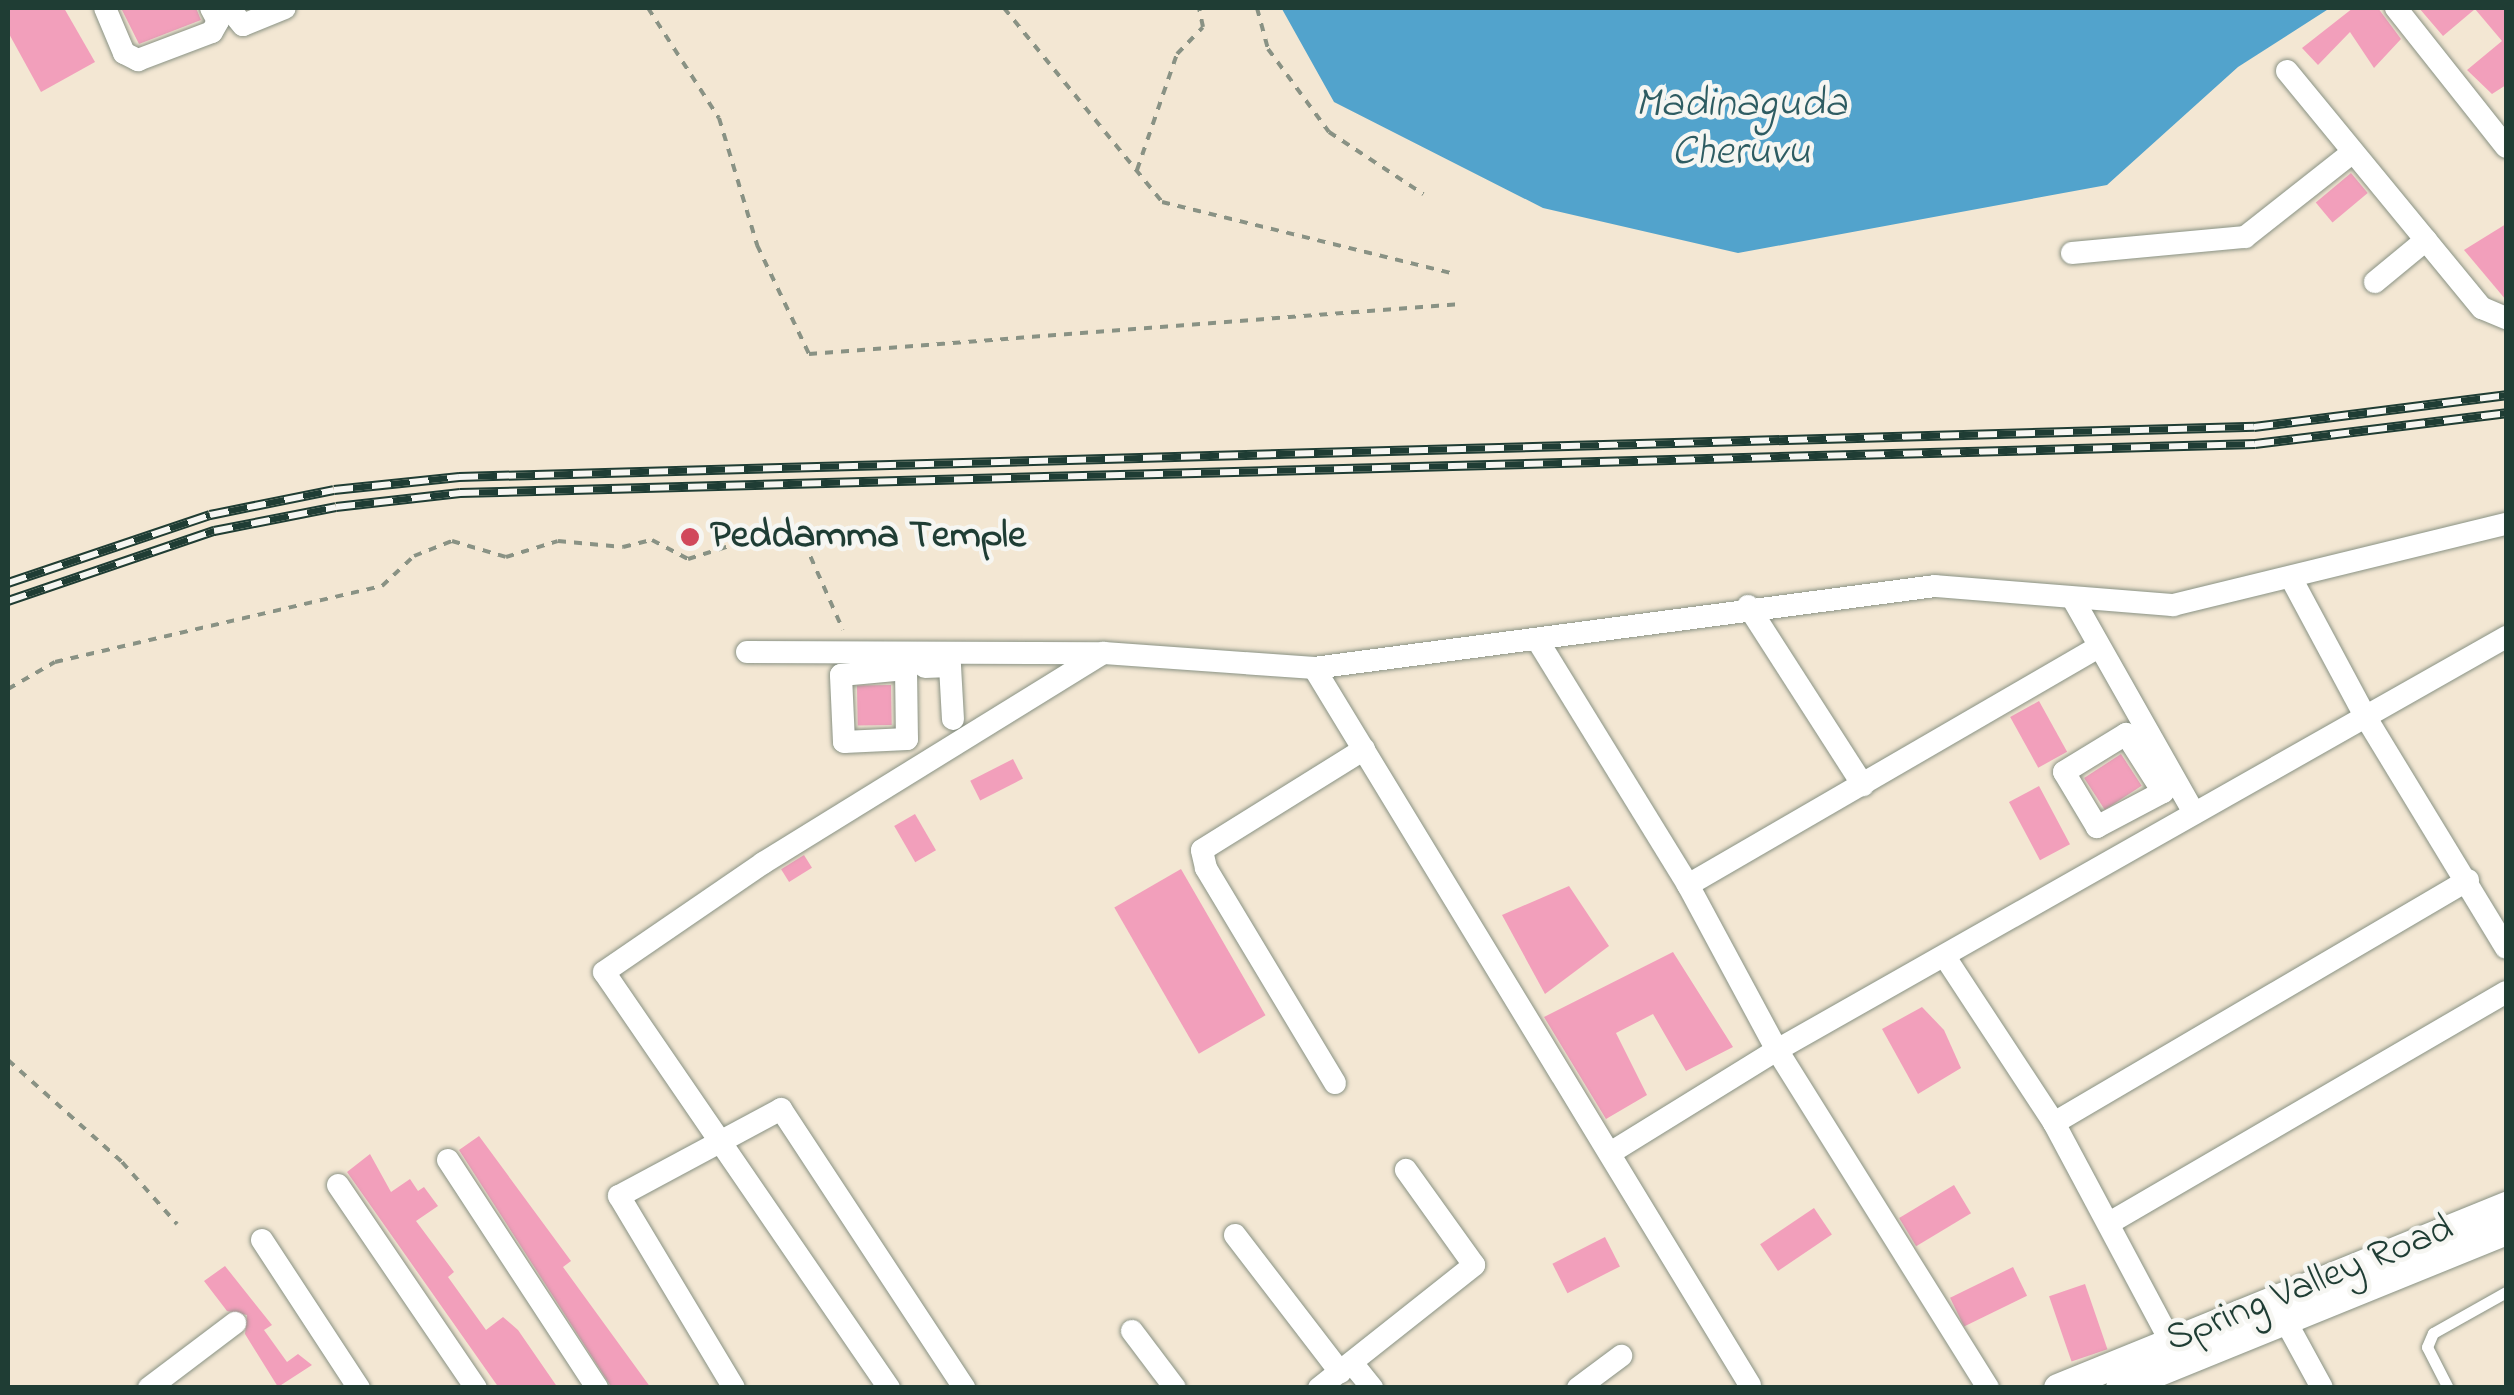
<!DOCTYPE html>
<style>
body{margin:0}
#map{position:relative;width:2514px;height:1395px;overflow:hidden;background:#f3e7d3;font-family:"Indie Flower",sans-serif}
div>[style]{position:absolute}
.water>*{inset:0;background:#52a3cc}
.building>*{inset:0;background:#f29fbb;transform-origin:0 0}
.path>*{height:4px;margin-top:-2px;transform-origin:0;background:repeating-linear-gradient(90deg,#899284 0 8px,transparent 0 16px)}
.roads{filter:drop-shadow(0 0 2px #899284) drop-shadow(0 0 2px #899284)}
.service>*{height:11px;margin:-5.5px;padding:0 5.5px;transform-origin:5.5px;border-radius:5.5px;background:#fff}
.minor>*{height:22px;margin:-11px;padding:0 11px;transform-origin:11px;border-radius:11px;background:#fff}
.tertiary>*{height:28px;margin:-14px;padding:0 14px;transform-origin:14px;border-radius:14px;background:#fff}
.rail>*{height:10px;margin-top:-5px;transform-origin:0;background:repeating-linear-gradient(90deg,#f6f6f2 0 19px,#1f3d34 0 38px);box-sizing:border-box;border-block:2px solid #1f3d34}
.dots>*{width:28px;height:28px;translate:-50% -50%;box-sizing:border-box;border:5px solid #f6f6f2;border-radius:50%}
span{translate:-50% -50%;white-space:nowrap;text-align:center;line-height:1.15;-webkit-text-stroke:9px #f6f6f2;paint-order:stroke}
.poi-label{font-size:40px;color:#1f3d34;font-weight:700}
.left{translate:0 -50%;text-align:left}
.street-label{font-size:40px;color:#1f3d34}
.water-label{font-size:42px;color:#2e5c62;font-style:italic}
.frame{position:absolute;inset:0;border:10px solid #1f3d34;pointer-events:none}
</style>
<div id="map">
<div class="water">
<i style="clip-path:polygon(2330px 8px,2238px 67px,2107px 185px,1738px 253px,1543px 208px,1334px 102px,1282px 9px)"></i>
</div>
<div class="building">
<i style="clip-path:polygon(8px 8px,64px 8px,95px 62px,41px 92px,8px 32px)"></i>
<i style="clip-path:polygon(121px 8px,196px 8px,201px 20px,139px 44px)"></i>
<i style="clip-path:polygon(2353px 8px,2378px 8px,2401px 39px,2374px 68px,2350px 32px,2318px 65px,2302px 48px)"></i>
<i style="clip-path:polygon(2419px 8px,2506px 8px,2506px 85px,2492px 94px,2467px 70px,2502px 41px,2475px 9px,2443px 36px)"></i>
<i style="left:2351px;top:173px;width:26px;height:46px;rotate:50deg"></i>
<i style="clip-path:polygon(2506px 224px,2506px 300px,2464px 250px)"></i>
<i style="left:891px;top:685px;width:40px;height:34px;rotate:89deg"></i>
<i style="left:2039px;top:701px;width:58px;height:33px;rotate:61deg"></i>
<i style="left:2121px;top:754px;width:38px;height:44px;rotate:57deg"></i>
<i style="left:1013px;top:759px;width:22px;height:48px;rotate:63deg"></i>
<i style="left:2039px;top:786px;width:66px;height:34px;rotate:62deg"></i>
<i style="left:915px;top:814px;width:42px;height:24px;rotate:60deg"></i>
<i style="left:804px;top:855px;width:15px;height:27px;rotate:58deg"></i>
<i style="left:1181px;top:869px;width:169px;height:77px;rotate:60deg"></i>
<i style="clip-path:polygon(1569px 886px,1609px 946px,1545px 994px,1502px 915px)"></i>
<i style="clip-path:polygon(1673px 952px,1733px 1047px,1686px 1071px,1653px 1014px,1616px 1033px,1647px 1095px,1606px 1119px,1544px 1017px)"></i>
<i style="clip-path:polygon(1922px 1007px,1944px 1030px,1961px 1068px,1918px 1094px,1882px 1029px)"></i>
<i style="clip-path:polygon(479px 1136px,571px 1261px,563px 1267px,651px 1388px,612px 1388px,459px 1150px)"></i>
<i style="clip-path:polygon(370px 1154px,391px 1192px,410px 1179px,418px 1191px,424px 1187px,438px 1206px,416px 1221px,454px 1272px,448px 1277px,486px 1330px,503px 1317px,518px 1330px,558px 1388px,499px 1388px,347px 1172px)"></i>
<i style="left:1954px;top:1185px;width:33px;height:64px;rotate:59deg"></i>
<i style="left:1814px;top:1208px;width:32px;height:65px;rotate:56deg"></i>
<i style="left:1605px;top:1237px;width:33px;height:59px;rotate:63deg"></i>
<i style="clip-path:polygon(225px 1266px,272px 1325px,264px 1330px,287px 1362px,298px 1354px,312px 1365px,278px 1387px,245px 1334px,247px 1315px,227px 1311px,204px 1281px)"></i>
<i style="left:2013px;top:1267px;width:32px;height:70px;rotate:64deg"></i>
<i style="left:2085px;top:1284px;width:69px;height:38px;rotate:71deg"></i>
</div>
<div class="path">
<i style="left:648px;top:8px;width:131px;rotate:57.2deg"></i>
<i style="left:719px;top:118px;width:133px;rotate:73.3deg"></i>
<i style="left:757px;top:245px;width:121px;rotate:64.5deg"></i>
<i style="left:809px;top:354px;width:654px;rotate:-4.39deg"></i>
<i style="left:1004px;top:8px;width:250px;rotate:50.8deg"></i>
<i style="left:1162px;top:202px;width:297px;rotate:13.8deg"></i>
<i style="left:1257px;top:8px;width:42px;rotate:75deg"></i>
<i style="left:1268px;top:49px;width:103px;rotate:53.7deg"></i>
<i style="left:1329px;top:132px;width:113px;rotate:33.4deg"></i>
<i style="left:1137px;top:170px;width:123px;rotate:-71deg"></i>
<i style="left:1177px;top:54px;width:37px;rotate:-46deg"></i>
<i style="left:1203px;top:27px;width:19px;rotate:-102deg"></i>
<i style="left:8px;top:689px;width:54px;rotate:-29.9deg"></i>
<i style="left:55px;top:662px;width:336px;rotate:-13.1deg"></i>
<i style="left:382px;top:586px;width:44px;rotate:-43.2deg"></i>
<i style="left:414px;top:556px;width:41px;rotate:-21.5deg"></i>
<i style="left:452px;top:541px;width:56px;rotate:16.5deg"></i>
<i style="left:506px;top:557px;width:54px;rotate:-17.1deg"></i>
<i style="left:558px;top:541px;width:65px;rotate:5.3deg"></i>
<i style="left:623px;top:547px;width:30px;rotate:-14deg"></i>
<i style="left:652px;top:540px;width:41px;rotate:27.8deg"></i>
<i style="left:688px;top:559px;width:53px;rotate:-17.4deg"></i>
<i style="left:739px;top:543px;width:65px;rotate:-0.9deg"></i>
<i style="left:804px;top:542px;width:96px;rotate:66.1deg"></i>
<i style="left:8px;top:1060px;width:153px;rotate:41.8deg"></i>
<i style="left:122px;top:1162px;width:83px;rotate:48.4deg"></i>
</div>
<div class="roads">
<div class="service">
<i style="left:2448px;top:1388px;width:46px;rotate:-117.1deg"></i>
<i style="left:2427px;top:1347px;width:15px;rotate:-67deg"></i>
<i style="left:2433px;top:1333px;width:84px;rotate:-29.3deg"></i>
</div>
<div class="minor">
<i style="left:105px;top:8px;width:49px;rotate:67.1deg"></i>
<i style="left:124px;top:53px;width:16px;rotate:27deg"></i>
<i style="left:138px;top:60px;width:79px;rotate:-20.7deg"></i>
<i style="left:212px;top:32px;width:13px;rotate:-61deg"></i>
<i style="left:218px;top:21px;width:15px;rotate:-118deg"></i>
<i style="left:229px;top:8px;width:22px;rotate:51deg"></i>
<i style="left:243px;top:25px;width:45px;rotate:-22deg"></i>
<i style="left:2396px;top:8px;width:177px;rotate:51.6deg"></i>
<i style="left:2287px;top:71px;width:307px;rotate:50.6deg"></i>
<i style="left:2482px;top:308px;width:26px;rotate:23deg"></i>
<i style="left:2072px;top:253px;width:174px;rotate:-5.3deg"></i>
<i style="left:2245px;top:237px;width:137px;rotate:-38.2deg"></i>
<i style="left:2375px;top:282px;width:66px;rotate:-39.5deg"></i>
<i style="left:2291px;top:578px;width:157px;rotate:61.8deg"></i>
<i style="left:2365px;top:716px;width:271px;rotate:58.7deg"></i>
<i style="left:2073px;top:599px;width:246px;rotate:60.5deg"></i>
<i style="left:1748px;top:606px;width:213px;rotate:57.3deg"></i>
<i style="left:1538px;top:641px;width:286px;rotate:58.4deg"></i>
<i style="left:1688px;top:885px;width:187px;rotate:61.7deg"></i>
<i style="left:1777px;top:1050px;width:398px;rotate:58deg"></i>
<i style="left:747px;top:652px;width:357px;rotate:0.2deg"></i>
<i style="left:1104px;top:653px;width:211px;rotate:4.1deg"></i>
<i style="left:1314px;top:668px;width:626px;rotate:-7.52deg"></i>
<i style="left:1935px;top:586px;width:239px;rotate:4.6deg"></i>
<i style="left:2173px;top:605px;width:343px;rotate:-13.7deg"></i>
<i style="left:925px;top:667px;width:25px;rotate:-2deg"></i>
<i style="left:950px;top:666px;width:53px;rotate:86.8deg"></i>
<i style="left:1314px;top:668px;width:839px;rotate:58.7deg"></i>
<i style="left:906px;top:669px;width:70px;rotate:89.2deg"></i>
<i style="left:907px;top:739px;width:63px;rotate:177.3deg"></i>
<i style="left:844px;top:742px;width:67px;rotate:-92.6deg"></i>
<i style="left:841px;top:675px;width:65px;rotate:-5.3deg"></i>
<i style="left:2126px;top:734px;width:69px;rotate:57.5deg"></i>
<i style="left:2163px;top:792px;width:75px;rotate:152.1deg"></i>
<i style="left:2097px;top:827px;width:64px;rotate:-121deg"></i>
<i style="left:2064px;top:772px;width:73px;rotate:-31.5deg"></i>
<i style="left:1688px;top:885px;width:474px;rotate:-30.1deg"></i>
<i style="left:1945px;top:957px;width:199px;rotate:56.7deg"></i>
<i style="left:2054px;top:1123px;width:246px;rotate:61.9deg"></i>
<i style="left:1335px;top:1083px;width:251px;rotate:-121deg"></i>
<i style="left:1206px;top:868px;width:18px;rotate:-103deg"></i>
<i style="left:1202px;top:850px;width:191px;rotate:-31.9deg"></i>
<i style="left:2054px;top:1123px;width:480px;rotate:-30.4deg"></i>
<i style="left:1610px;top:1153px;width:196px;rotate:-31.7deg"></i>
<i style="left:1777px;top:1050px;width:838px;rotate:-29.53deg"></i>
<i style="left:448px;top:1160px;width:272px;rotate:56.8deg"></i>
<i style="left:338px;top:1185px;width:245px;rotate:55.8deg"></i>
<i style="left:2111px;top:1222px;width:457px;rotate:-30.2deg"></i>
<i style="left:1235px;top:1235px;width:173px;rotate:52.5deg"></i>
<i style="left:262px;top:1240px;width:177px;rotate:56.8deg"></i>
<i style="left:2285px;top:1320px;width:77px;rotate:61.4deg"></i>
<i style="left:1132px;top:1331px;width:71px;rotate:53deg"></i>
<i style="left:1352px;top:1363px;width:32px;rotate:51deg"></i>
<i style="left:149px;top:1388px;width:108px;rotate:-37.1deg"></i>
<i style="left:734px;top:1388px;width:224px;rotate:-120.9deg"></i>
<i style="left:619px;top:1196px;width:184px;rotate:-28.2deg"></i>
<i style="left:781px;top:1109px;width:334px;rotate:56.7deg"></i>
<i style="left:889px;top:1388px;width:504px;rotate:-124.41deg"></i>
<i style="left:604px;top:972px;width:193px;rotate:-34.4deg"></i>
<i style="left:763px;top:863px;width:400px;rotate:-31.7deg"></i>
<i style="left:1319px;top:1388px;width:198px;rotate:-38.4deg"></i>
<i style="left:1474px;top:1265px;width:117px;rotate:-125.6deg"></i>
<i style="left:1578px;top:1388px;width:54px;rotate:-36.7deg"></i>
</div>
<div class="tertiary">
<i style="left:2058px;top:1388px;width:484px;rotate:-22.1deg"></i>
<i style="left:2120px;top:1388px;width:417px;rotate:-22.1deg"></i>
</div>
</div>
<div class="rail">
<i style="left:8px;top:583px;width:213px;rotate:-18.6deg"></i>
<i style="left:210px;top:515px;width:126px;rotate:-11.4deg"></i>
<i style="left:334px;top:490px;width:126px;rotate:-5.9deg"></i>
<i style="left:459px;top:477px;width:1796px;rotate:-1.6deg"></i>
<i style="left:2254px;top:427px;width:254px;rotate:-7.2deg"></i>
<i style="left:8px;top:601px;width:218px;rotate:-18.8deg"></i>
<i style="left:214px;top:531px;width:124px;rotate:-11.1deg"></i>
<i style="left:336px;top:507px;width:125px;rotate:-6.4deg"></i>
<i style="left:460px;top:493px;width:1796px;rotate:-1.56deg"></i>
<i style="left:2255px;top:444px;width:253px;rotate:-7deg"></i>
</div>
<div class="dots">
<i style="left:690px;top:537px;background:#d1495b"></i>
</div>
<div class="poi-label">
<span class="left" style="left:710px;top:537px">Peddamma Temple</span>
</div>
<div class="street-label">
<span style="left:2310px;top:1285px;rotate:-22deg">Spring Valley Road</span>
</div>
<div class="water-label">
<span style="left:1741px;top:129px">Madinaguda<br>Cheruvu</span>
</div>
<div class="frame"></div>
</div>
